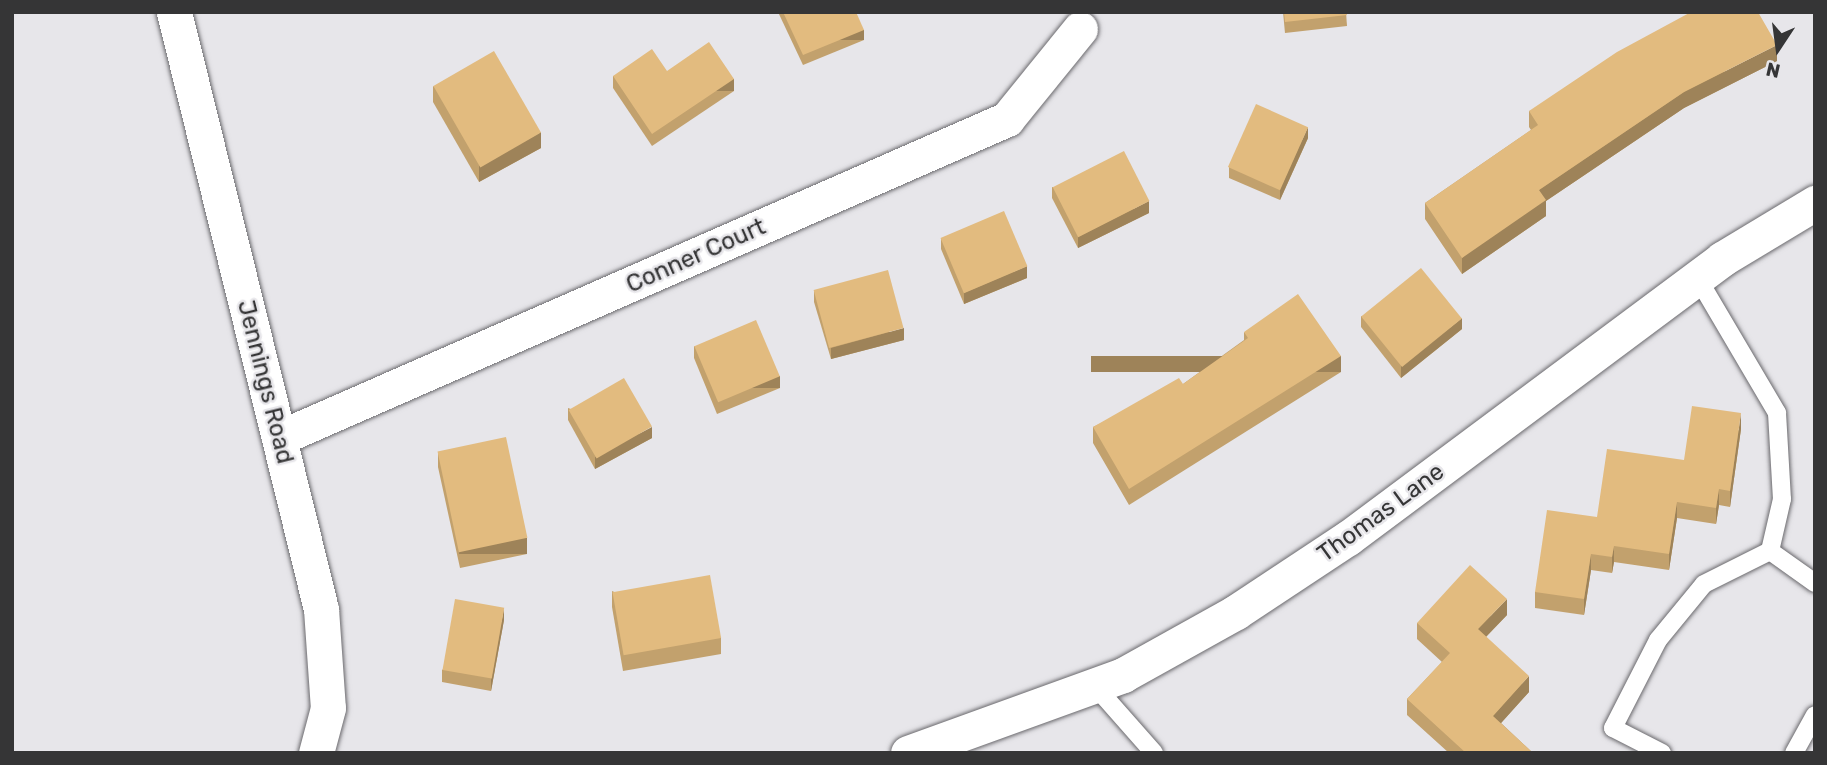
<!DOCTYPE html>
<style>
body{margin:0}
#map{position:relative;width:1827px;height:765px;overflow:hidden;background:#e7e6ea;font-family:Rubik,sans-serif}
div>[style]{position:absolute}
.roads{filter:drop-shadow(0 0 2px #6a696d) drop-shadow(0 0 2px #6a696d)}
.lane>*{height:18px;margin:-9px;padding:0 9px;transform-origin:9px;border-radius:9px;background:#fff}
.street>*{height:35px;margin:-17.5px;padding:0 17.5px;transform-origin:17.5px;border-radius:17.5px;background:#fff}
.wall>*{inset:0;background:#c2a16d}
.shaded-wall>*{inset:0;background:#9e8359;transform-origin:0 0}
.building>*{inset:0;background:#e2bb7f;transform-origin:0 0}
span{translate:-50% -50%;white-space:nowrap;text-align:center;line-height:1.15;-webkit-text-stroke:5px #e7e6ea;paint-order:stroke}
.street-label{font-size:24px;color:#353536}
.frame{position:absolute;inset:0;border:14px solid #353536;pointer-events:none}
.north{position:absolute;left:1743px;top:14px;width:70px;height:70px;-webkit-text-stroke:5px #e7e6ea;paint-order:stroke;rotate:193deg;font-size:19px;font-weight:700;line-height:28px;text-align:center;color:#353536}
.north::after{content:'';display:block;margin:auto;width:24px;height:32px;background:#353536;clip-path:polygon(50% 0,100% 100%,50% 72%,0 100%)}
</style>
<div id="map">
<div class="roads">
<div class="lane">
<i style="left:1697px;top:277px;width:158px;rotate:59.5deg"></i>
<i style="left:1777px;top:413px;width:86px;rotate:86.7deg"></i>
<i style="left:1782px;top:499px;width:53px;rotate:103deg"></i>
<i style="left:1770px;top:551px;width:55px;rotate:35.4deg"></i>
<i style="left:1095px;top:686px;width:89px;rotate:48.6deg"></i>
<i style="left:1662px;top:753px;width:55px;rotate:-153deg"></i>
<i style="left:1613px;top:728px;width:99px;rotate:-62.9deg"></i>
<i style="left:1658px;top:640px;width:72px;rotate:-50.6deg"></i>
<i style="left:1704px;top:584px;width:74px;rotate:-26.6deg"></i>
<i style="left:1794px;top:753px;width:43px;rotate:-61.1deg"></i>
</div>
<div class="street">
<i style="left:174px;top:12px;width:615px;rotate:76.17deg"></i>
<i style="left:321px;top:609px;width:99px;rotate:86deg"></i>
<i style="left:328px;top:708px;width:47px;rotate:104.9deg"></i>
<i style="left:279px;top:438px;width:795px;rotate:-23.66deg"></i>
<i style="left:1007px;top:119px;width:116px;rotate:-51deg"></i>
<i style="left:908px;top:753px;width:229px;rotate:-19.9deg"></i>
<i style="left:1123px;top:675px;width:129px;rotate:-29.1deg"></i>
<i style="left:1236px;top:612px;width:134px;rotate:-33.5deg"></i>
<i style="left:1348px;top:538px;width:467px;rotate:-36.7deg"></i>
<i style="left:1722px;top:259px;width:109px;rotate:-31.1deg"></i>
</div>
</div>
<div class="wall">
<i style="clip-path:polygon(778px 12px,856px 12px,864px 40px,803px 65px)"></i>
<i style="clip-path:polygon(1283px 12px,1346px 12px,1347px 26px,1285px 33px)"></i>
<i style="clip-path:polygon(1777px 61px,1684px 108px,1546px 201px,1546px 216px,1462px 274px,1425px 219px,1425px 203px,1531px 130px,1529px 127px,1529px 111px)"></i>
<i style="clip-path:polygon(667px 71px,734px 91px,652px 146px,613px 88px,613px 76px)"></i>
<i style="clip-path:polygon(433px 86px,541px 148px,479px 182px,433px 102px)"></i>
<i style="clip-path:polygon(1308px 138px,1280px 200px,1229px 178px,1229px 167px)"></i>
<i style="clip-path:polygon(1052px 187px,1149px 213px,1078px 248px,1052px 198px)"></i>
<i style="clip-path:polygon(941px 238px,1027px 278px,964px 304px,941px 249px)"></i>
<i style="clip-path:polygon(814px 291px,904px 340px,831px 359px,814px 302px)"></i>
<i style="clip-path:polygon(1361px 316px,1462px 329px,1401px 378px,1361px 327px)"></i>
<i style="clip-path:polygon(1244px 332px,1341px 372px,1129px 505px,1093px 443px,1093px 427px,1183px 384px,1244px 340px)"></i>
<i style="clip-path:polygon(694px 346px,780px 388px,717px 414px,694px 358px)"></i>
<i style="clip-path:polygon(568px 408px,652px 438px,595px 469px,568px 420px)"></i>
<i style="clip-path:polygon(1741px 429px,1730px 507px,1719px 505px,1716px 524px,1677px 518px,1669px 570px,1614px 562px,1612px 573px,1591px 570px,1584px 615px,1535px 608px,1535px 592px,1597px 517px,1684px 460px)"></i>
<i style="clip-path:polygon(438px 452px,527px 554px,460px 568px,438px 467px)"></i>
<i style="clip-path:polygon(612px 591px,721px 638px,721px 654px,623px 671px,612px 607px)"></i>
<i style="clip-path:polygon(1507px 615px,1486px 637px,1529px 692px,1501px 723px,1533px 753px,1449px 753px,1407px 715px,1407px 699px,1442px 662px,1417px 639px,1417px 623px)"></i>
<i style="clip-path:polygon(504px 620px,491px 691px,442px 682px,442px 670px)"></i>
</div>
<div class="shaded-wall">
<i style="left:864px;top:30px;width:10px;height:66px;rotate:90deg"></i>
<i style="clip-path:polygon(1777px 45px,1777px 61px,1684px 108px,1546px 201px,1546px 216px,1462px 274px,1462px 258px,1539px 190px,1684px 92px)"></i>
<i style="left:734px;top:79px;width:12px;height:99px;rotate:90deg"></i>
<i style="clip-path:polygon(1308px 127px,1308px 138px,1280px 200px,1280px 189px)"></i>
<i style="clip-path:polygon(541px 132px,541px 148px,479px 182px,479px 166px)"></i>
<i style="clip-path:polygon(1149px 201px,1149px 213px,1078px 248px,1078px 237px)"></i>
<i style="clip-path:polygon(1027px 266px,1027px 278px,964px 304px,964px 293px)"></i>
<i style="clip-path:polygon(1462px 318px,1462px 329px,1401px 378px,1401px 366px)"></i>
<i style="clip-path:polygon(904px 328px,904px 340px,831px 359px,831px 348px)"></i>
<i style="left:1341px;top:356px;width:16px;height:250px;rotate:90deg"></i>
<i style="left:780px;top:376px;width:12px;height:68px;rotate:90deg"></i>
<i style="clip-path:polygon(1741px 413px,1741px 429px,1730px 507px,1730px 491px)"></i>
<i style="clip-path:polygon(652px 427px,652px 438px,595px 469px,595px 457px)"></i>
<i style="clip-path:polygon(1719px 489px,1719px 505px,1716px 524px,1716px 508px)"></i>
<i style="clip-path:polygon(1677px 502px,1677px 518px,1669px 570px,1669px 554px)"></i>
<i style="left:527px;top:538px;width:16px;height:68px;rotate:90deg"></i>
<i style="clip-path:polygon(1614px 546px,1614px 562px,1612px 573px,1612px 557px)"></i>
<i style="clip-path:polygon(1591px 554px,1591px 570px,1584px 615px,1584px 599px)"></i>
<i style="clip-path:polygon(1507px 599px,1507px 615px,1478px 645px,1478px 629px)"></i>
<i style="clip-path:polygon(504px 608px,504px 620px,491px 691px,491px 680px)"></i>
<i style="clip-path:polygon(1529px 676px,1529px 692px,1493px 732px,1493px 716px)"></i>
</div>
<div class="building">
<i style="clip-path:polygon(783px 12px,856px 12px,864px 30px,803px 55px)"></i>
<i style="clip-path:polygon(1284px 12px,1346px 12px,1347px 15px,1285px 22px)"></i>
<i style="clip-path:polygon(1691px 12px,1758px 12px,1777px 45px,1684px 92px,1539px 190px,1546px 200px,1462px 258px,1425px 203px,1538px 125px,1529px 111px,1617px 52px)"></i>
<i style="clip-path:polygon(709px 42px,734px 79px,652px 134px,613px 76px,652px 49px,667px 71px)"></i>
<i style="left:494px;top:51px;width:94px;height:70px;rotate:60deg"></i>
<i style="left:1256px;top:104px;width:57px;height:69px;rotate:24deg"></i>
<i style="left:1124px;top:151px;width:56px;height:80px;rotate:63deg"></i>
<i style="left:1004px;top:211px;width:60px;height:69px;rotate:67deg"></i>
<i style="left:1421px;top:268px;width:65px;height:77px;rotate:51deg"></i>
<i style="left:888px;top:270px;width:60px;height:77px;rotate:75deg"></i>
<i style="clip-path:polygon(1298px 294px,1341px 356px,1129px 489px,1093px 427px,1179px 378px,1183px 384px,1248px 338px,1244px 332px)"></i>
<i style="left:756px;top:320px;width:61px;height:67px;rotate:67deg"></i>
<i style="left:624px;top:378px;width:56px;height:64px;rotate:60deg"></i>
<i style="clip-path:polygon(1692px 406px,1741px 413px,1730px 491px,1719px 489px,1716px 508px,1677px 502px,1669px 554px,1614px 546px,1612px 557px,1591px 554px,1584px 599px,1535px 592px,1547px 510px,1597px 517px,1607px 449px,1684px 460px)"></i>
<i style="left:506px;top:437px;width:103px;height:70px;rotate:78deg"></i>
<i style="clip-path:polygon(1470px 565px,1507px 599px,1478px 629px,1529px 676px,1493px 716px,1533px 753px,1466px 753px,1407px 699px,1450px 653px,1417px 623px)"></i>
<i style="left:710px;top:575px;width:64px;height:99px;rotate:80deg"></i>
<i style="left:455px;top:599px;width:50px;height:72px;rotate:10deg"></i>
</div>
<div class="street-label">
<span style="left:696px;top:256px;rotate:-24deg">Conner Court</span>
<span style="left:265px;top:382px;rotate:76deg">Jennings Road</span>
<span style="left:1381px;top:513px;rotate:-36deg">Thomas Lane</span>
</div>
<div class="frame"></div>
<div class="north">N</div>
</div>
